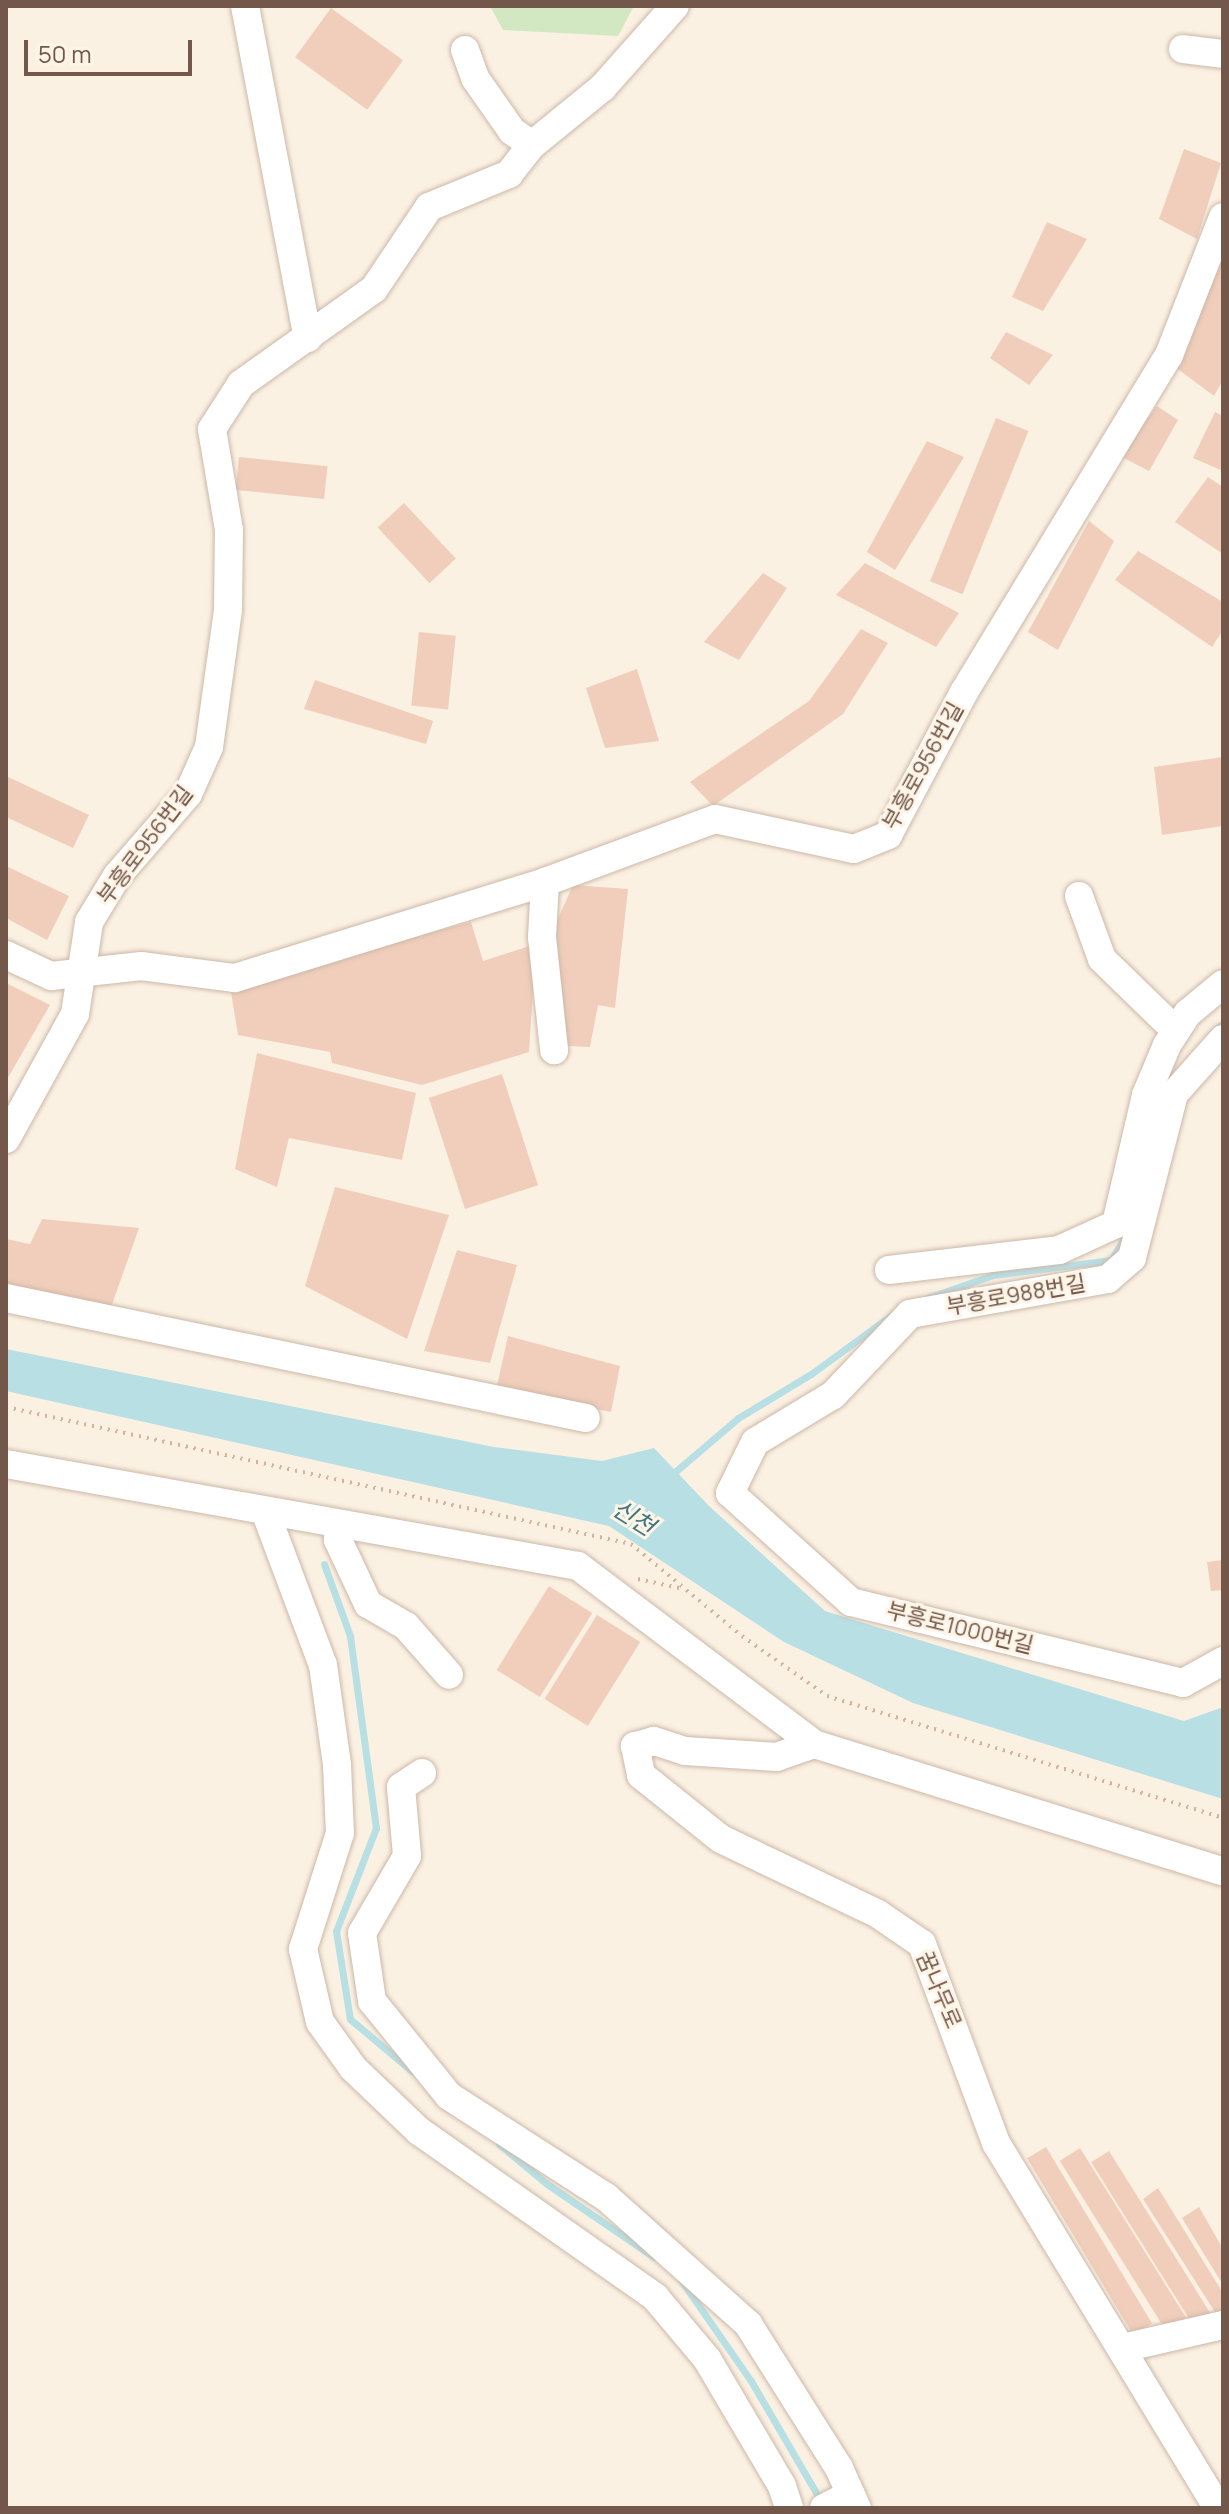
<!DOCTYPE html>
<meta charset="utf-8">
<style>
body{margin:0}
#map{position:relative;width:1229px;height:2514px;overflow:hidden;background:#fbf1e2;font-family:Manrope,"Noto Sans KR",sans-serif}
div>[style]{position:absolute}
.green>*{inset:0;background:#d2e8c2}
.water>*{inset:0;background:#b8dfe4}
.stream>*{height:7px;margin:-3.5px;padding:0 3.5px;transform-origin:3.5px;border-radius:3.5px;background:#b8dfe4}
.building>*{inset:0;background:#f0cebb;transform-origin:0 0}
.path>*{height:4px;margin-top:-2px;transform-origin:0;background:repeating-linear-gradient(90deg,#d4b29e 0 2px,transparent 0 8px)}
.roads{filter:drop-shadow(0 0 2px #ccb8a9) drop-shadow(0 0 2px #ccb8a9)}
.minor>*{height:28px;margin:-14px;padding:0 14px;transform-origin:14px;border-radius:14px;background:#fff}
span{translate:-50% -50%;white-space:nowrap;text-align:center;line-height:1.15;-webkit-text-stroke:6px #fef5e8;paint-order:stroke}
.street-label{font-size:22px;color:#72574a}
.water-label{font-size:24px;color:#41767e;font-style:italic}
.frame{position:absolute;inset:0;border:8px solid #72574a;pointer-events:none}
.scale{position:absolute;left:24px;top:40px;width:168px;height:36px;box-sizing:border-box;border:4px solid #72574a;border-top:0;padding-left:10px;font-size:24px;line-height:28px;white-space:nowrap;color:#72574a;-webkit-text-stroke:6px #fef5e8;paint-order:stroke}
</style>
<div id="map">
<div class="green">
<i style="clip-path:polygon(490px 6px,634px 6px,618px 36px,503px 30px)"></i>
</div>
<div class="water">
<i style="clip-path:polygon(6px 1349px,494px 1447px,602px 1461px,654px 1448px,709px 1506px,825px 1611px,1184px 1721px,1223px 1707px,1223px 1799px,913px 1703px,784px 1642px,609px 1526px,6px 1391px)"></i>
</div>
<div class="stream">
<i style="left:1213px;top:1032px;width:13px;rotate:-42deg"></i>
<i style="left:927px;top:1298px;width:70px;rotate:-19.2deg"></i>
<i style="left:993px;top:1275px;width:119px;rotate:-7.2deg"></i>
<i style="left:1111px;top:1260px;width:27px;rotate:-59deg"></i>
<i style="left:669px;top:1477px;width:91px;rotate:-40.5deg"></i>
<i style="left:738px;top:1418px;width:85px;rotate:-31.1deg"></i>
<i style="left:811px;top:1374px;width:115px;rotate:-36.2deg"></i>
<i style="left:324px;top:1564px;width:77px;rotate:70.1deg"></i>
<i style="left:350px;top:1636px;width:194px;rotate:82.3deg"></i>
<i style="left:376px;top:1828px;width:110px;rotate:111.2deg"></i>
<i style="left:336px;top:1931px;width:89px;rotate:81deg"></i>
<i style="left:350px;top:2019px;width:82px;rotate:40.1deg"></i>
<i style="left:499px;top:2144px;width:62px;rotate:39.8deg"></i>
<i style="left:547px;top:2184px;width:130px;rotate:34.3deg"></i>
<i style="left:681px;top:2280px;width:123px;rotate:55.3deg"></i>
<i style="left:751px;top:2381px;width:141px;rotate:59.8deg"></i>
</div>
<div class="building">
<i style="left:331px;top:8px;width:89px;height:61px;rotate:36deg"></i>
<i style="clip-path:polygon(1184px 149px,1221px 163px,1197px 239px,1159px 219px)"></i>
<i style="clip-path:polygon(1047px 222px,1087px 239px,1043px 311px,1012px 297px)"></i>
<i style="clip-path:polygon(1223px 252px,1223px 380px,1214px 396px,1171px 364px)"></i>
<i style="clip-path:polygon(1006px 332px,1053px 355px,1029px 385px,990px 358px)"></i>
<i style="clip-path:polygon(1157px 406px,1178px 420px,1149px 471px,1120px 456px)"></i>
<i style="clip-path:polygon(1215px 412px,1223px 416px,1223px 471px,1193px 458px)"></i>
<i style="left:996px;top:418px;width:35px;height:176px;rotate:22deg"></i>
<i style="clip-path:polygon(927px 441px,964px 457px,895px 570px,867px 552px)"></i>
<i style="left:239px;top:457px;width:89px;height:33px;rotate:6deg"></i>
<i style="clip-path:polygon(1208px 477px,1223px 487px,1223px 554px,1175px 522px)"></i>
<i style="left:404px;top:503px;width:76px;height:36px;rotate:47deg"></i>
<i style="clip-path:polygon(1089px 521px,1114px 541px,1058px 650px,1028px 632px)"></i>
<i style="clip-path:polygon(1138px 551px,1223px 602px,1223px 630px,1212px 647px,1115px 580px)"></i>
<i style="clip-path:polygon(865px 563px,959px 613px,936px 647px,836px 595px)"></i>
<i style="clip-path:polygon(763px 573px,787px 588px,739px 660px,704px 642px)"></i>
<i style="clip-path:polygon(861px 629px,888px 643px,843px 714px,713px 806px,690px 782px,809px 701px)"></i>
<i style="left:419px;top:632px;width:37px;height:74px;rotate:6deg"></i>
<i style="clip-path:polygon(637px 669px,659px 741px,605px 748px,586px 688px)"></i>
<i style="clip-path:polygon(315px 680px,433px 721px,426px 744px,304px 709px)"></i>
<i style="clip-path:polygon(1223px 757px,1223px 826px,1162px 835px,1154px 767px)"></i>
<i style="clip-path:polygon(6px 776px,89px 815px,73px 848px,6px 817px)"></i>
<i style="clip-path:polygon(6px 866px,69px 896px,47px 940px,6px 918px)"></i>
<i style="clip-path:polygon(573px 885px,628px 889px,615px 1008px,598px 1005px,590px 1047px,568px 1046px,553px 930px)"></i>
<i style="clip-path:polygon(471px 922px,483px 961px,536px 944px,529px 1052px,422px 1085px,332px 1063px,330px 1052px,238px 1035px,230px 986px)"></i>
<i style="clip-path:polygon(8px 984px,50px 1005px,6px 1081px,6px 988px)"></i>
<i style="clip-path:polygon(257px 1053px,416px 1093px,402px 1160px,289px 1138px,277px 1187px,235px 1169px)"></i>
<i style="left:502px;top:1074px;width:117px;height:77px;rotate:72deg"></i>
<i style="clip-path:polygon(335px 1187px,449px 1215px,407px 1339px,305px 1286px)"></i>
<i style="clip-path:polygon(42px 1219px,139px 1228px,109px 1313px,6px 1288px,6px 1239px,30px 1244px)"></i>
<i style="clip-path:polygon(457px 1250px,517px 1265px,490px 1363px,424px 1351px)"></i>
<i style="clip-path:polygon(508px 1336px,620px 1366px,611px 1412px,496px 1390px)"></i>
<i style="clip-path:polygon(1223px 1560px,1223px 1590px,1211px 1591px,1207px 1562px)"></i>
<i style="left:549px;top:1586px;width:51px;height:99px;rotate:32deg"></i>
<i style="left:597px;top:1615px;width:51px;height:99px;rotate:32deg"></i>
<i style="left:1046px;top:2147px;width:206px;height:22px;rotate:59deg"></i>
<i style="left:1080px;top:2148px;width:200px;height:24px;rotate:58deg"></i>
<i style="left:1109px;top:2151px;width:196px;height:21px;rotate:58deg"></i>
<i style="clip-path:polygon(1158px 2188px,1223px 2293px,1220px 2320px,1143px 2199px)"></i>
<i style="clip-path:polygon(1199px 2207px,1223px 2249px,1223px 2285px,1182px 2218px)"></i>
</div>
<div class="path">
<i style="left:6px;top:1407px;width:640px;rotate:12.36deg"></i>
<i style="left:631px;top:1544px;width:144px;rotate:39.7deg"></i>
<i style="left:742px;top:1636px;width:104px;rotate:35.2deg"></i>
<i style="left:827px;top:1696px;width:414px;rotate:17.1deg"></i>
<i style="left:638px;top:1579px;width:47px;rotate:12.3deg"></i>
</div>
<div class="roads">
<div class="minor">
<i style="left:245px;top:6px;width:338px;rotate:79.3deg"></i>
<i style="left:1183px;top:49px;width:40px;rotate:7.1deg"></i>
<i style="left:465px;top:50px;width:30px;rotate:70deg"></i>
<i style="left:475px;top:78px;width:65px;rotate:55.1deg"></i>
<i style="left:512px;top:131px;width:24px;rotate:35deg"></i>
<i style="left:545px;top:882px;width:55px;rotate:93.1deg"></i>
<i style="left:542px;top:937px;width:114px;rotate:83.9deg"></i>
<i style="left:1079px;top:896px;width:67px;rotate:69.9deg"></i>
<i style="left:1102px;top:959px;width:103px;rotate:44.2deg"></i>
<i style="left:6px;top:955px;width:50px;rotate:25deg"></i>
<i style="left:51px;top:976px;width:91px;rotate:-6.3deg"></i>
<i style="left:141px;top:966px;width:95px;rotate:7.3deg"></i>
<i style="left:235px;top:978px;width:325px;rotate:-17.2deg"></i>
<i style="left:545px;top:882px;width:181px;rotate:-20.3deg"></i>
<i style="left:715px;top:819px;width:142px;rotate:12.2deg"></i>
<i style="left:854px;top:849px;width:37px;rotate:-22deg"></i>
<i style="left:888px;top:835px;width:162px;rotate:-62deg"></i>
<i style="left:964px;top:692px;width:394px;rotate:-58.7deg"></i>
<i style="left:1169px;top:355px;width:148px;rotate:-68.6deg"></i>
<i style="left:1223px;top:1039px;width:74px;rotate:131.7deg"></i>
<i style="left:1174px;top:1094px;width:169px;rotate:104.4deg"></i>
<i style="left:1132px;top:1258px;width:32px;rotate:139deg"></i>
<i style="left:1108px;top:1279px;width:201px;rotate:170deg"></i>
<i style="left:910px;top:1314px;width:112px;rotate:133.5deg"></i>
<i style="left:833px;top:1395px;width:91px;rotate:148.9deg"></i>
<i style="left:755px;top:1442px;width:57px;rotate:116.1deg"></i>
<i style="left:730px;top:1493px;width:163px;rotate:42deg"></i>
<i style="left:851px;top:1602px;width:342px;rotate:13.7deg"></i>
<i style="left:1183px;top:1683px;width:46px;rotate:-28.8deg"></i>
<i style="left:6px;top:1139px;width:143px;rotate:-61.1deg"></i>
<i style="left:75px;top:1014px;width:93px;rotate:-81.3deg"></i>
<i style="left:89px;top:922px;width:54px;rotate:-58.7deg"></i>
<i style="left:117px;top:876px;width:108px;rotate:-49.1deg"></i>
<i style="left:188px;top:794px;width:51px;rotate:-65.9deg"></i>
<i style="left:209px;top:747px;width:138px;rotate:-82.1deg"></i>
<i style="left:228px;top:610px;width:80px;rotate:-89.3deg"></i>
<i style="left:229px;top:530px;width:102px;rotate:-99.6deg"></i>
<i style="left:212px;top:429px;width:54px;rotate:-57.2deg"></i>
<i style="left:241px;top:384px;width:163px;rotate:-35.5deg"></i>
<i style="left:374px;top:289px;width:99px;rotate:-56.1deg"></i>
<i style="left:429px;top:207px;width:87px;rotate:-22.4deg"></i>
<i style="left:509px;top:174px;width:37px;rotate:-52deg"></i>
<i style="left:532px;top:145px;width:92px;rotate:-39.2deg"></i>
<i style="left:603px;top:87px;width:108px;rotate:-48.4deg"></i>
<i style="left:889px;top:1270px;width:171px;rotate:-6.7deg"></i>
<i style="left:1059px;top:1250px;width:63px;rotate:-24.5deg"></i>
<i style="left:1116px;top:1224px;width:132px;rotate:-76.9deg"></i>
<i style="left:1146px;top:1095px;width:54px;rotate:-67.2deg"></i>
<i style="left:1167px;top:1045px;width:38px;rotate:-57deg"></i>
<i style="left:1188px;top:1013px;width:45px;rotate:-39.6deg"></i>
<i style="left:6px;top:1298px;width:592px;rotate:11.69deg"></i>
<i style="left:6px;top:1464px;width:581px;rotate:10.11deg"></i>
<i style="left:578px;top:1566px;width:296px;rotate:37deg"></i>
<i style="left:814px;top:1744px;width:428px;rotate:17.3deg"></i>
<i style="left:265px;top:1511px;width:165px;rotate:69.4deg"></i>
<i style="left:323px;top:1665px;width:101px;rotate:82deg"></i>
<i style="left:337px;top:1765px;width:68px;rotate:87.5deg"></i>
<i style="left:340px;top:1833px;width:122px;rotate:107.7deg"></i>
<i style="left:303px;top:1949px;width:75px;rotate:76.9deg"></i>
<i style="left:320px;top:2022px;width:57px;rotate:54.3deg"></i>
<i style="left:353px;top:2068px;width:91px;rotate:43.7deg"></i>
<i style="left:419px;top:2131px;width:289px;rotate:35.1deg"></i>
<i style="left:655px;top:2297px;width:81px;rotate:50deg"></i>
<i style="left:707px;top:2359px;width:147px;rotate:59.4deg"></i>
<i style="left:782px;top:2486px;width:23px;rotate:72deg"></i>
<i style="left:339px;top:1524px;width:16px;rotate:94deg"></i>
<i style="left:338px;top:1540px;width:71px;rotate:64.9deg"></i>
<i style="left:368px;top:1604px;width:44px;rotate:30.1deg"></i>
<i style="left:406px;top:1626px;width:65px;rotate:48.7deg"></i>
<i style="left:814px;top:1744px;width:39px;rotate:161deg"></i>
<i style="left:777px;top:1757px;width:92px;rotate:-176.3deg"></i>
<i style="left:685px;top:1751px;width:33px;rotate:-162deg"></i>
<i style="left:654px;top:1741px;width:20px;rotate:165deg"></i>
<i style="left:635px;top:1746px;width:30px;rotate:78deg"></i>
<i style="left:641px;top:1775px;width:102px;rotate:38.7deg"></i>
<i style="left:721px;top:1839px;width:174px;rotate:25.5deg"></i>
<i style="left:878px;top:1914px;width:53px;rotate:34.3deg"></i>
<i style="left:922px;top:1944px;width:212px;rotate:69.6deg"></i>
<i style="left:996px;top:2143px;width:427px;rotate:58.7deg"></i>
<i style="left:422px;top:1773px;width:25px;rotate:146deg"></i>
<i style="left:401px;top:1787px;width:69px;rotate:85deg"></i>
<i style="left:407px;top:1856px;width:89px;rotate:120.3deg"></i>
<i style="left:362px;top:1933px;width:69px;rotate:81.6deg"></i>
<i style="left:372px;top:2001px;width:122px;rotate:51deg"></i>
<i style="left:449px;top:2096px;width:187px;rotate:32.8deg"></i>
<i style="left:606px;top:2197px;width:191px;rotate:41.8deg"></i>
<i style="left:748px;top:2324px;width:170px;rotate:57.7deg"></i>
<i style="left:839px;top:2468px;width:44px;rotate:65.8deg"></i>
<i style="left:1123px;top:2348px;width:103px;rotate:-13deg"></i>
<i style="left:824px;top:2508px;width:30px;rotate:-27deg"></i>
</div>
</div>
<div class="street-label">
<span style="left:923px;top:766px;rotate:-61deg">부흥로956번길</span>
<span style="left:145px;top:845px;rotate:-53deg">부흥로956번길</span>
<span style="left:1016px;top:1295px;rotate:-10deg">부흥로988번길</span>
<span style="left:960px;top:1628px;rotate:14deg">부흥로1000번길</span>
<span style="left:939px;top:1990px;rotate:67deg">꿈나무로</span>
</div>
<div class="water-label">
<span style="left:634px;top:1517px;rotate:32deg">신천</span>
</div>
<div class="frame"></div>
<div class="scale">50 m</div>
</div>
